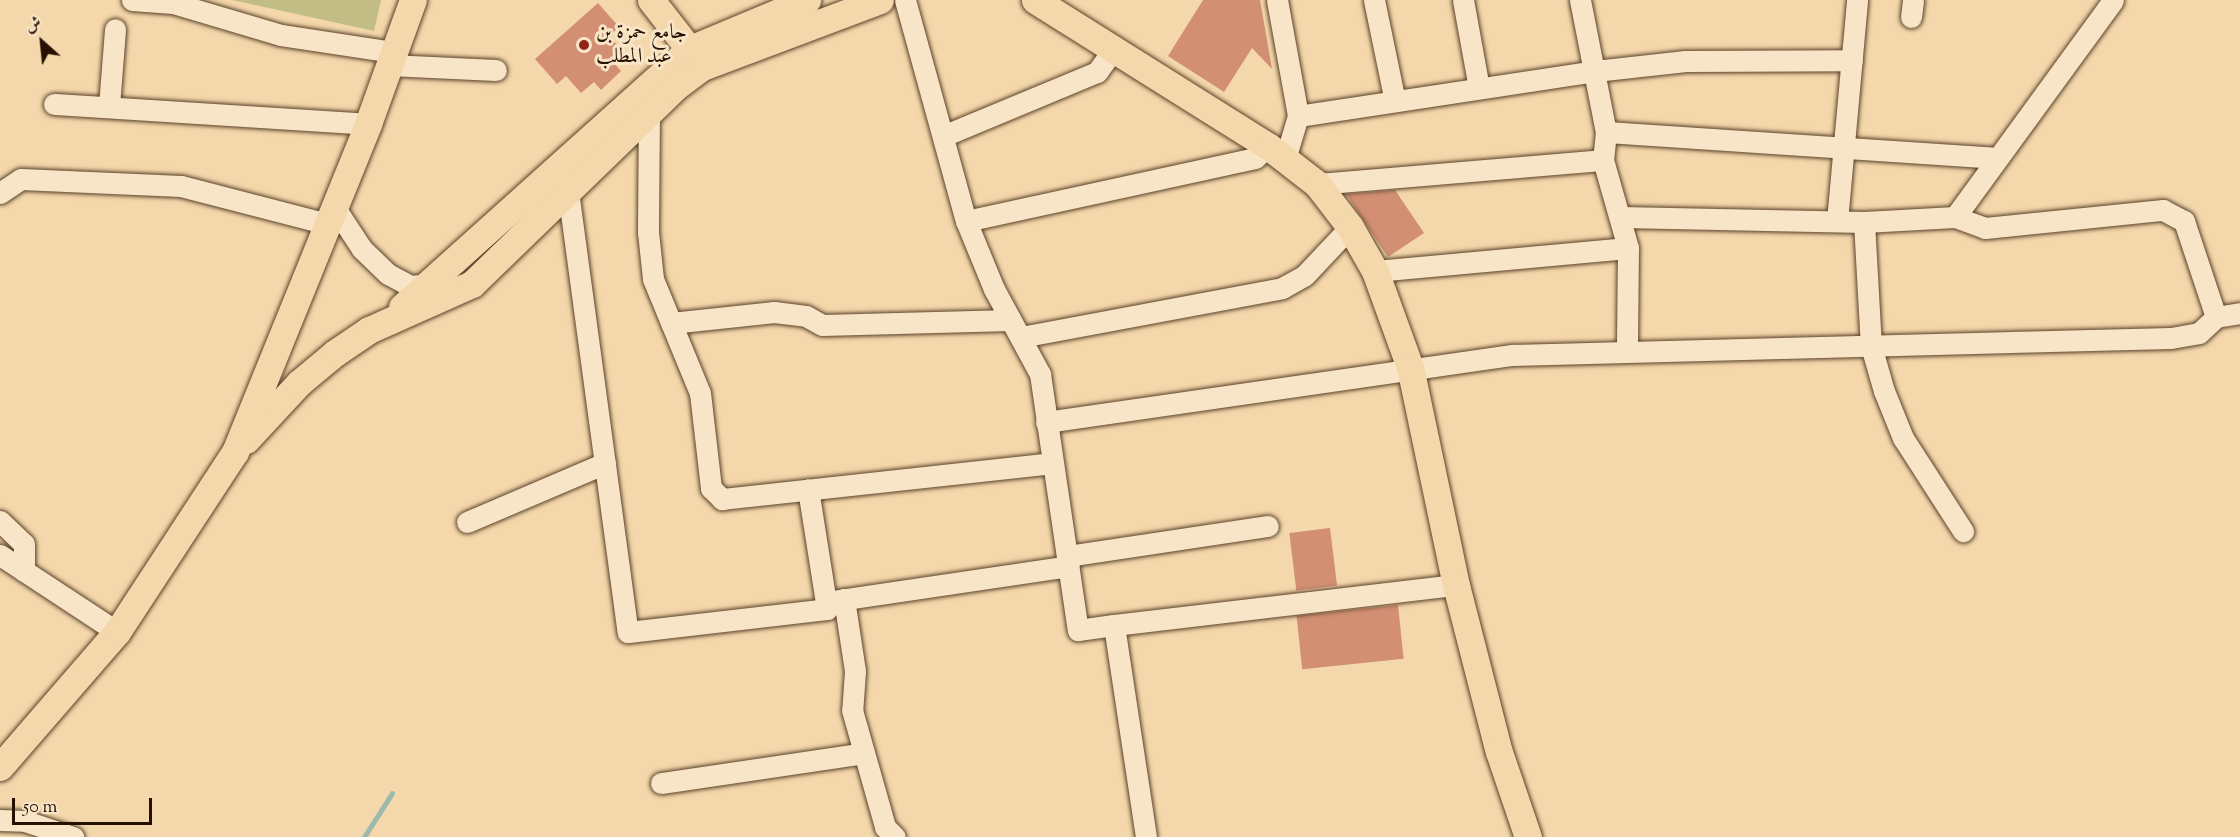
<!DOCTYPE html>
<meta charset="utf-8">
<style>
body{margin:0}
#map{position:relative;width:2240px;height:837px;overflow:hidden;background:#f4d7aa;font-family:"Sorts Mill Goudy",Amiri,serif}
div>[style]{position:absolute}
.green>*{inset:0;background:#c1bd84}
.stream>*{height:5px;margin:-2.5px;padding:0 2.5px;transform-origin:2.5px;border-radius:2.5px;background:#9cb9ac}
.building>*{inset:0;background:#d28f73;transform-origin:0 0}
.roads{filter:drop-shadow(0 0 2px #5a422a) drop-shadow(0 0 2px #5a422a)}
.minor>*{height:21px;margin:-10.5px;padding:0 10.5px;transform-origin:10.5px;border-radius:10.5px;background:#f8e5c8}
.major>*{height:27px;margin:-13.5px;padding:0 13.5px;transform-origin:13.5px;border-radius:13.5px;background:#f4d7aa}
.dots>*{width:16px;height:16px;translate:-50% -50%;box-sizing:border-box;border:3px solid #f8e5c8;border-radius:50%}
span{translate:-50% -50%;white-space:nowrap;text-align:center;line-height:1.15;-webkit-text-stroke:6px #f8e5c8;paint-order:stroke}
.poi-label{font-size:21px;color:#261000}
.left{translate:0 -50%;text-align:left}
.north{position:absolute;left:12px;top:12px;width:60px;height:60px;-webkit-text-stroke:4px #f8e5c8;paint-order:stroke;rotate:333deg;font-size:16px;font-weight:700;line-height:24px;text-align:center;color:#261000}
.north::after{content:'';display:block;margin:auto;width:21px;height:27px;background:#261000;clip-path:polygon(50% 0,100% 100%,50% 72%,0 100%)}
.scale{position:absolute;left:12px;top:798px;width:140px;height:27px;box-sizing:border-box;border:3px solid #261000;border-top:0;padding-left:8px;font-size:18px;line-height:21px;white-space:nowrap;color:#261000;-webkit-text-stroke:4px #f8e5c8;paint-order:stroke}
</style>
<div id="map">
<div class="green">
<i style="clip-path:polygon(232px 0,381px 0,374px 31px)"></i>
</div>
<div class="stream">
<i style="left:364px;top:837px;width:52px;rotate:-57.5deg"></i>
</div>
<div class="building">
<i style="clip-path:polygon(1203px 0,1260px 0,1272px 69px,1252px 48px,1224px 92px,1168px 56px)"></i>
<i style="clip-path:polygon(598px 3px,619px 27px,609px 36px,626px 55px,615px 64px,621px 71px,601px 90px,594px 82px,581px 93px,566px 76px,557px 84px,535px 59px)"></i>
<i style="clip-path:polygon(1395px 190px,1424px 233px,1388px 257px,1346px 194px)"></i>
<i style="left:1330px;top:528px;width:58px;height:41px;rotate:83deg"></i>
<i style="left:1398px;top:605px;width:54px;height:102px;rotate:84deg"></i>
</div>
<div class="roads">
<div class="minor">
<i style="left:132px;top:0;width:41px;rotate:4.2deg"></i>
<i style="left:173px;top:3px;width:113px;rotate:16.5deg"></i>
<i style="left:281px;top:35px;width:114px;rotate:8.6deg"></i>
<i style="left:905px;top:0;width:229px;rotate:74.6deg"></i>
<i style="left:966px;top:221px;width:74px;rotate:67.6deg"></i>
<i style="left:994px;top:289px;width:97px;rotate:61.6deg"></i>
<i style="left:1040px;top:374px;width:259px;rotate:81.6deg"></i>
<i style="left:1078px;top:630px;width:36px;rotate:-8deg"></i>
<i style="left:1277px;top:0;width:118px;rotate:79.7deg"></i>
<i style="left:1298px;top:116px;width:45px;rotate:106.8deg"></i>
<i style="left:1374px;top:0;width:103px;rotate:78.3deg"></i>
<i style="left:1463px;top:0;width:89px;rotate:79.7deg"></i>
<i style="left:1580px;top:0;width:135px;rotate:78.9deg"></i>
<i style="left:1606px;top:132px;width:28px;rotate:96deg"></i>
<i style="left:1603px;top:160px;width:91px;rotate:74.1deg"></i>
<i style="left:1628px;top:248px;width:102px;rotate:90.6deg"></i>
<i style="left:1911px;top:17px;width:17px;rotate:-83deg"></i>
<i style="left:389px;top:65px;width:107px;rotate:2.7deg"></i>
<i style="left:54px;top:104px;width:315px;rotate:3.6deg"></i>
<i style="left:109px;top:106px;width:77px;rotate:-85.5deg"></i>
<i style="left:649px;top:111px;width:121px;rotate:90.5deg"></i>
<i style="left:648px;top:232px;width:47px;rotate:83.9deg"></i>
<i style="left:653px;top:279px;width:123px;rotate:67.6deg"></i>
<i style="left:700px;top:393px;width:96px;rotate:83.4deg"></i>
<i style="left:711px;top:488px;width:16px;rotate:45deg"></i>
<i style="left:722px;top:499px;width:332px;rotate:-6.2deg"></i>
<i style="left:1298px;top:116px;width:300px;rotate:-8.6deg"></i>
<i style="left:1595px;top:71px;width:91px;rotate:-6.3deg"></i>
<i style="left:1685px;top:61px;width:167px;rotate:-0.3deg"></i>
<i style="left:1606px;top:132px;width:390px;rotate:3.8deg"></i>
<i style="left:943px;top:136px;width:167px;rotate:-22.6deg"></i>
<i style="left:1097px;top:72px;width:29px;rotate:-54deg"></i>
<i style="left:1317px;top:184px;width:287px;rotate:-4.8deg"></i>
<i style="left:568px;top:191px;width:445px;rotate:82.3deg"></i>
<i style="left:628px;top:632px;width:200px;rotate:-6.6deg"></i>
<i style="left:827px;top:609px;width:121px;rotate:-99deg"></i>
<i style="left:0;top:193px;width:25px;rotate:-34deg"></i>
<i style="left:21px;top:179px;width:160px;rotate:2.5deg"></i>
<i style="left:181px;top:186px;width:152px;rotate:14.5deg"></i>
<i style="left:335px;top:208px;width:49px;rotate:56.6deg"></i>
<i style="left:362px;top:249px;width:36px;rotate:44deg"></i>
<i style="left:388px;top:274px;width:26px;rotate:28deg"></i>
<i style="left:411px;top:286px;width:20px;rotate:-6deg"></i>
<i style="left:1621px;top:217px;width:243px;rotate:1.2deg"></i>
<i style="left:1864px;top:222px;width:91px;rotate:-3.1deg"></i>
<i style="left:1955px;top:217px;width:268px;rotate:-53.9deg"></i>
<i style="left:1955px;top:217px;width:32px;rotate:20deg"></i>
<i style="left:1985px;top:228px;width:179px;rotate:-5.8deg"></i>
<i style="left:2163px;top:210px;width:24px;rotate:28deg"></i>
<i style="left:2184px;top:221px;width:101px;rotate:71.6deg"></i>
<i style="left:966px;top:221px;width:296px;rotate:-12.3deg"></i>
<i style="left:1255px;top:158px;width:18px;rotate:-43deg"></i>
<i style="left:1837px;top:221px;width:222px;rotate:-84.8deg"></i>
<i style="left:1864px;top:222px;width:124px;rotate:86.8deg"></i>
<i style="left:1871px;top:346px;width:47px;rotate:73.9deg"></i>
<i style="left:1884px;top:391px;width:51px;rotate:68deg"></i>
<i style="left:1903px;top:438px;width:111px;rotate:57.2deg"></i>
<i style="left:1375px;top:271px;width:254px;rotate:-5.2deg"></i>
<i style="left:671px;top:323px;width:104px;rotate:-6.1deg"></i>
<i style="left:774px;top:312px;width:32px;rotate:7deg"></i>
<i style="left:806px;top:316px;width:18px;rotate:29deg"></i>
<i style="left:822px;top:325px;width:189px;rotate:-1.5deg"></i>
<i style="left:1021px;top:337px;width:266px;rotate:-10.6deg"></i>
<i style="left:1282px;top:288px;width:26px;rotate:-29deg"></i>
<i style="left:1305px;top:275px;width:66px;rotate:-46.8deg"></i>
<i style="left:1046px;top:422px;width:471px;rotate:-8.2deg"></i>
<i style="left:1512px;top:355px;width:659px;rotate:-1.48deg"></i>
<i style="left:2171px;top:338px;width:28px;rotate:-10deg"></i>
<i style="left:2199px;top:333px;width:23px;rotate:-43deg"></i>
<i style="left:2216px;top:317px;width:24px;rotate:-9deg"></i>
<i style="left:0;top:521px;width:33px;rotate:44deg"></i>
<i style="left:24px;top:544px;width:27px;rotate:90deg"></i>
<i style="left:467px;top:522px;width:150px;rotate:-23.1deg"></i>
<i style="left:0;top:555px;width:140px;rotate:33.3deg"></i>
<i style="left:1067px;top:556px;width:203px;rotate:-8.5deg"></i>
<i style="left:844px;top:599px;width:73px;rotate:81.3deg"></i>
<i style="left:855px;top:671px;width:39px;rotate:94deg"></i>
<i style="left:852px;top:710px;width:122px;rotate:74.2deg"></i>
<i style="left:885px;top:827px;width:14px;rotate:45deg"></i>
<i style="left:832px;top:601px;width:239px;rotate:-8.4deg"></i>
<i style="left:661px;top:783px;width:205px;rotate:-8.4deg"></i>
<i style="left:0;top:820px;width:25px;rotate:2deg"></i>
<i style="left:25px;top:821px;width:51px;rotate:18.4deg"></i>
<i style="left:1146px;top:837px;width:214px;rotate:-98.6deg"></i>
<i style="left:1114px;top:625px;width:344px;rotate:-6.7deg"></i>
</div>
<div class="major">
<i style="left:651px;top:0;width:80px;rotate:52.1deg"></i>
<i style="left:1035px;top:0;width:275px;rotate:32.1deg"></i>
<i style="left:1268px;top:146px;width:62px;rotate:37.8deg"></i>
<i style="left:1317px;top:184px;width:54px;rotate:52.5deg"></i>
<i style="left:1350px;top:227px;width:51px;rotate:60.4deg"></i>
<i style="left:1375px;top:271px;width:102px;rotate:70deg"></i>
<i style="left:1410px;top:367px;width:223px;rotate:78.1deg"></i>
<i style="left:1456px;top:585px;width:172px;rotate:75.6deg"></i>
<i style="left:1499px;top:752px;width:90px;rotate:71.2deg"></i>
<i style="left:402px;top:307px;width:387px;rotate:-41.9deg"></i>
<i style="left:690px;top:49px;width:127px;rotate:-22.7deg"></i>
<i style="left:246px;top:440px;width:78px;rotate:-47.1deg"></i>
<i style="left:299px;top:383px;width:47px;rotate:-39.8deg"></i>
<i style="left:335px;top:353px;width:41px;rotate:-34.1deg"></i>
<i style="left:369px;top:330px;width:113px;rotate:-24.1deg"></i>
<i style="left:472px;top:284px;width:281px;rotate:-44.1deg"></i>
<i style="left:674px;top:88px;width:35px;rotate:-37deg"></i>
<i style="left:702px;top:67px;width:190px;rotate:-20.6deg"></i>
<i style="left:0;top:767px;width:179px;rotate:-49.1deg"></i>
<i style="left:117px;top:632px;width:215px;rotate:-56.8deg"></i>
<i style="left:235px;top:452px;width:354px;rotate:-67.9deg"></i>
<i style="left:368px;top:124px;width:132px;rotate:-70.1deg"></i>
</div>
</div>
<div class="dots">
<i style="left:584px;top:45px;background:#8f2418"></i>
</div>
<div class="poi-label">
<span class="left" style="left:596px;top:45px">جامع حمزة بن<br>عبد المطلب</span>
</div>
<div class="north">ش</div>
<div class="scale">50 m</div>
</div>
